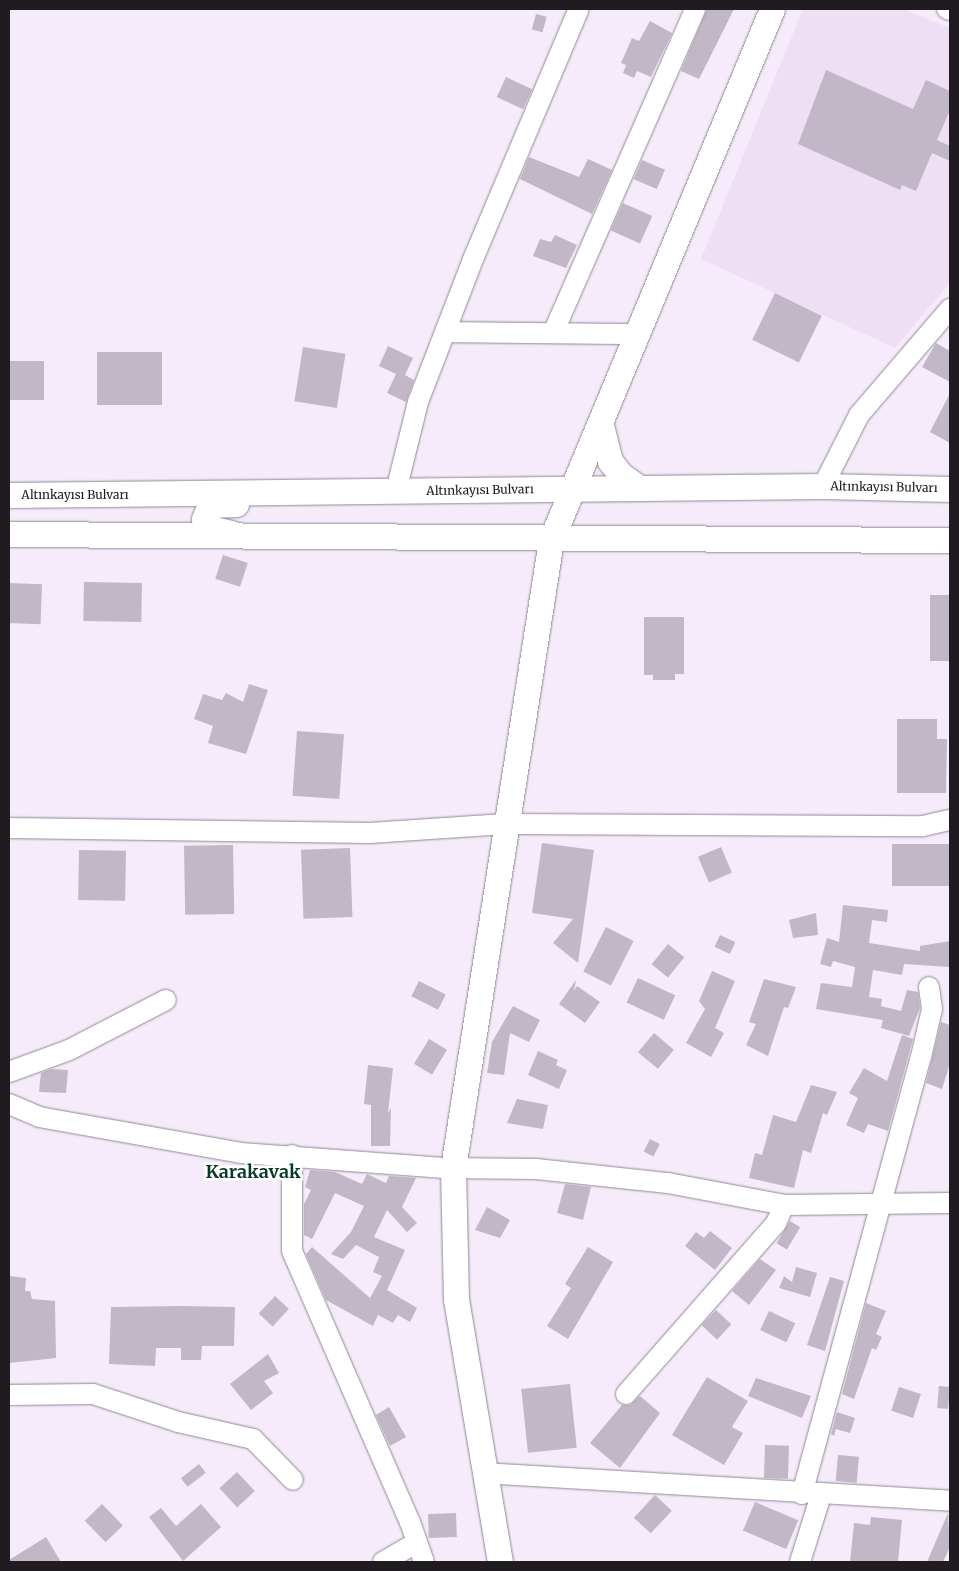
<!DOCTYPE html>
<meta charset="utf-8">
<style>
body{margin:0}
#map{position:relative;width:959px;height:1571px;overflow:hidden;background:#f6ebfb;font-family:Merriweather,serif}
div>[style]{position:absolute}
.built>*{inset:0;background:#eedff5}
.building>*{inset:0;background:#c2b7c6;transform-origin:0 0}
.roads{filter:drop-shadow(0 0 1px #918795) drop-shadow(0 0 1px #918795)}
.minor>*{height:20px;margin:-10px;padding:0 10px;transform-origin:10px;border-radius:10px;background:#fff}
.major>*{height:25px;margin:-12.5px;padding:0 12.5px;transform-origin:12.5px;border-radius:12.5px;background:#fff}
span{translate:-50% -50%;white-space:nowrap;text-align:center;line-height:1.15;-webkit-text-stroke:5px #fff;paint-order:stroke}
.street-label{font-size:12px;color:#1f1b21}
.district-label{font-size:18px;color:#073929;font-weight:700}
.frame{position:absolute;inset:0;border:10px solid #1f1b21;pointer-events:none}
</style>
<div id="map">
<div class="built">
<i style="clip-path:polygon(803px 9px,903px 9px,950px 28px,950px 283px,895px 348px,701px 259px)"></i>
</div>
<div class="building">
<i style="clip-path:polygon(707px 9px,734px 9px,699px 79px,681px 71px)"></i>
<i style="left:536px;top:14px;width:11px;height:16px;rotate:15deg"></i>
<i style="clip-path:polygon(650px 21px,672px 33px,651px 77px,637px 71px,634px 78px,623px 73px,626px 65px,621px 63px,632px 38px,639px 41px)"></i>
<i style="clip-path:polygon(826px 70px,913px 109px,926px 80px,950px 91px,950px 110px,937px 140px,950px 146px,950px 161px,932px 153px,916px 191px,902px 185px,900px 190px,798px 144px)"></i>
<i style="left:506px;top:77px;width:29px;height:22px;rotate:25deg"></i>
<i style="clip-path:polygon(529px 157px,579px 177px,588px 159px,612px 170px,592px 214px,520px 179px)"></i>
<i style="left:642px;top:160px;width:25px;height:21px;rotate:23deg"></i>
<i style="left:623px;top:203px;width:32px;height:30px;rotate:24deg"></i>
<i style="clip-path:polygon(555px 235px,577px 245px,566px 268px,533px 256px,540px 239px,551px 242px)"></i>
<i style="left:775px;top:293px;width:52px;height:52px;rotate:26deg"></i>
<i style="clip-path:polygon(936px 343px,950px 351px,950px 382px,922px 367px)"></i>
<i style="clip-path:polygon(388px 346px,413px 358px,405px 375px,414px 380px,406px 402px,387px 393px,396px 374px,379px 366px)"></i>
<i style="left:303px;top:347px;width:43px;height:55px;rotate:9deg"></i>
<i style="left:97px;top:352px;width:65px;height:53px"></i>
<i style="left:9px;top:361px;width:35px;height:39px"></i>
<i style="clip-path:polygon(950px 393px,950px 443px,930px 432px)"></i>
<i style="left:223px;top:555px;width:26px;height:25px;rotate:18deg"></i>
<i style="left:84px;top:582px;width:58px;height:39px;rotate:1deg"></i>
<i style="left:9px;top:583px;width:33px;height:40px;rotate:2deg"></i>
<i style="left:930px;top:595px;width:20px;height:66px"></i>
<i style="clip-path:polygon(644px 617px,684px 617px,684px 674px,675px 674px,675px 680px,653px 680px,653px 675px,644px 675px)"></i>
<i style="clip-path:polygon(249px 684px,268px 690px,246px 754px,208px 743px,213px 726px,194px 719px,203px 694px,222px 700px,226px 693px,243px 702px)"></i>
<i style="clip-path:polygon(897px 719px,937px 719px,937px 739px,947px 739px,946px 793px,897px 793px)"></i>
<i style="left:297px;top:731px;width:47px;height:65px;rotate:4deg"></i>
<i style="clip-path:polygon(542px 843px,594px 850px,578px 963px,553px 943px,573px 919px,532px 913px)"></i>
<i style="left:950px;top:844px;width:42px;height:58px;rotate:90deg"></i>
<i style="left:233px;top:845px;width:69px;height:49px;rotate:89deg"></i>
<i style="left:721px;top:847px;width:28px;height:25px;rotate:67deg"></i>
<i style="left:350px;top:848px;width:69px;height:49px;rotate:88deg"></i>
<i style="left:79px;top:850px;width:47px;height:50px;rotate:1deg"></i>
<i style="clip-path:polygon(843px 905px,888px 910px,887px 922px,872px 920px,869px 943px,920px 951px,920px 946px,950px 941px,950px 967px,904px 964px,902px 975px,873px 970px,869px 997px,882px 999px,881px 1006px,901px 1011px,907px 990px,918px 992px,920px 1008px,909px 1036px,881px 1028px,883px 1020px,816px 1009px,821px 983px,852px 987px,855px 967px,833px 961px,831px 967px,820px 964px,827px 938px,839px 942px)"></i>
<i style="clip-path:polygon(816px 913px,818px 935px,793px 938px,789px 920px)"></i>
<i style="left:606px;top:927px;width:31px;height:50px;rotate:27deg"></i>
<i style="left:720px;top:935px;width:17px;height:13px;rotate:25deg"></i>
<i style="left:668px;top:944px;width:21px;height:26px;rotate:39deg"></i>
<i style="clip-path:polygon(712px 971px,735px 981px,715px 1028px,724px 1033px,711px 1057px,686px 1043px,705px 1009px,699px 1001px)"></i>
<i style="left:638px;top:978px;width:41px;height:27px;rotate:25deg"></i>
<i style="clip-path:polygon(764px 979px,796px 987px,788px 1008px,784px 1007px,768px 1056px,746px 1045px,756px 1024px,749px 1022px)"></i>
<i style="clip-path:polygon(576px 980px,574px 991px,577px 986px,600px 1002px,585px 1023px,559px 1004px)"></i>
<i style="left:419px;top:981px;width:30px;height:17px;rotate:27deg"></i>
<i style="clip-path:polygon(513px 1006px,540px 1020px,529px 1042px,510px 1033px,504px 1075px,487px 1073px,492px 1042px)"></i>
<i style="clip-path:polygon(941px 1022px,950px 1025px,950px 1063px,942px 1089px,926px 1083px)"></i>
<i style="left:654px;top:1033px;width:26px;height:25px;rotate:40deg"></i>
<i style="clip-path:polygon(902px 1035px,913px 1039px,888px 1131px,868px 1124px,864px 1133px,846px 1125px,858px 1098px,849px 1093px,864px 1068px,887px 1081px)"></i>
<i style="left:429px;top:1039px;width:21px;height:29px;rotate:31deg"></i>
<i style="clip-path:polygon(538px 1051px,558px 1060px,556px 1065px,567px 1070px,559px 1089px,528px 1075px)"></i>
<i style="clip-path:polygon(368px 1065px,393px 1068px,388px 1113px,391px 1108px,390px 1146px,371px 1146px,371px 1105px,364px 1104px)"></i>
<i style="clip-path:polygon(51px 1069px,68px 1070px,66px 1093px,39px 1092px,41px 1073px)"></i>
<i style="clip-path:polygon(811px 1085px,837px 1092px,827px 1115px,823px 1113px,811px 1153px,803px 1150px,794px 1188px,749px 1178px,755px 1153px,762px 1155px,773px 1115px,796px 1122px)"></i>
<i style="clip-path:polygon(517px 1099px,548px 1105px,543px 1129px,507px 1123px)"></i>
<i style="left:650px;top:1139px;width:11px;height:14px;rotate:27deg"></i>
<i style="clip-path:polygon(310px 1170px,335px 1172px,362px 1184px,367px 1174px,386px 1183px,389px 1176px,416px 1178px,402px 1207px,417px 1223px,407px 1232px,387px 1210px,374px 1237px,405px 1250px,387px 1290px,417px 1308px,410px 1322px,398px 1315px,393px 1323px,378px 1315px,373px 1326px,326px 1300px,306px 1254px,312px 1247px,370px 1298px,382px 1276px,373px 1272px,379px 1257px,356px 1245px,343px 1259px,331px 1254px,351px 1232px,364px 1206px,335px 1193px,312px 1239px,304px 1235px,304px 1204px,311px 1190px,305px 1187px)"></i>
<i style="clip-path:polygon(565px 1184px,591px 1187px,583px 1220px,557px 1213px)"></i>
<i style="clip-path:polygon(487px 1207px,510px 1220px,500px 1238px,475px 1230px)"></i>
<i style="left:790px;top:1221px;width:12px;height:26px;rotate:31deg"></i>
<i style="clip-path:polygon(710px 1231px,732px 1248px,715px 1270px,685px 1246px,696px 1232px,704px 1238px)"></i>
<i style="clip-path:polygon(588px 1247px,613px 1262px,568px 1339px,547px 1326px,571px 1288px,565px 1284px)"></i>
<i style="clip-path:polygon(760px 1259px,776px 1270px,749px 1305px,732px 1291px)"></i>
<i style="clip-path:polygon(796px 1267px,817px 1273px,810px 1297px,779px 1288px,784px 1276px,792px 1282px)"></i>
<i style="clip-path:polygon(9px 1276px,26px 1278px,25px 1291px,30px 1291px,32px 1299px,55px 1301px,56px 1358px,9px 1363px)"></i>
<i style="clip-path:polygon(830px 1277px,844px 1281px,825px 1351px,807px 1345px)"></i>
<i style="left:275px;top:1296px;width:19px;height:24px;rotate:43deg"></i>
<i style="clip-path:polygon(866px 1303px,886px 1311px,876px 1334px,882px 1337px,876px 1350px,872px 1348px,854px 1399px,842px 1394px)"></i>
<i style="clip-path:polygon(181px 1306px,235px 1307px,234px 1346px,202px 1346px,201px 1360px,181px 1360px,181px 1348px,156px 1348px,155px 1366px,109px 1364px,111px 1307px)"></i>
<i style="left:716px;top:1310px;width:21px;height:21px;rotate:43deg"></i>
<i style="left:769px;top:1311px;width:29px;height:21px;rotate:25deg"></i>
<i style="clip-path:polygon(268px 1354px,279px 1373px,264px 1381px,273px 1393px,251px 1410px,230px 1384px)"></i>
<i style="clip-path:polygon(707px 1377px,748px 1401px,732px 1427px,743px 1433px,724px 1465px,672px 1435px)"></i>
<i style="clip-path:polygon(756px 1378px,811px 1396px,802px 1418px,748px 1396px)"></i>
<i style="left:570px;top:1384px;width:64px;height:49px;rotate:84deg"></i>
<i style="left:939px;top:1386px;width:11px;height:22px;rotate:5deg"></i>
<i style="left:899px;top:1387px;width:23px;height:25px;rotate:18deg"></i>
<i style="clip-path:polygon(640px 1396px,660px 1413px,620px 1468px,590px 1443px,622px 1405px,630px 1405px)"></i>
<i style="clip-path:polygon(389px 1407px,406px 1437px,390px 1446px,376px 1415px)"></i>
<i style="clip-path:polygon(837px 1412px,855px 1418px,850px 1433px,836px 1429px,834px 1436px,831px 1434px)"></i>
<i style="left:765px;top:1445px;width:24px;height:33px;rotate:2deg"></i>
<i style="left:838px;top:1455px;width:21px;height:26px;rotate:5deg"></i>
<i style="left:199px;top:1464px;width:11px;height:23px;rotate:52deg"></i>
<i style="left:237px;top:1472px;width:26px;height:24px;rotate:47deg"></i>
<i style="left:655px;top:1495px;width:23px;height:31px;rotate:43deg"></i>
<i style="left:755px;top:1502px;width:47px;height:31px;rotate:23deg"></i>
<i style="left:102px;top:1504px;width:30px;height:24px;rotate:46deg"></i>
<i style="clip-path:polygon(201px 1504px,221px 1527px,183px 1561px,149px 1517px,161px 1508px,176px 1526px)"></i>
<i style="left:456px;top:1513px;width:24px;height:28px;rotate:88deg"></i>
<i style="clip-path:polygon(948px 1513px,950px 1547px,943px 1562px,927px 1562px)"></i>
<i style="clip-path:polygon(871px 1517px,902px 1520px,898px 1562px,850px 1562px,854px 1523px,870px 1525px)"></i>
<i style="clip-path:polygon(46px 1537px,61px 1562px,9px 1562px,9px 1560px)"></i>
</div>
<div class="roads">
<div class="minor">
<i style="left:947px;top:9px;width:3px;rotate:18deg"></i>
<i style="left:445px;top:332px;width:193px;rotate:0.6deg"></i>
<i style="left:553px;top:333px;width:354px;rotate:-66.3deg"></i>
<i style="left:823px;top:486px;width:80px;rotate:-63.1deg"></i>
<i style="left:859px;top:415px;width:140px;rotate:-49.4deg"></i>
<i style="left:396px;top:491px;width:92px;rotate:-76.1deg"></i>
<i style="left:418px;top:402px;width:155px;rotate:-68.9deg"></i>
<i style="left:474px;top:257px;width:269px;rotate:-67.1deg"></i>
<i style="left:9px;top:828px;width:361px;rotate:0.8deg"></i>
<i style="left:370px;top:833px;width:135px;rotate:-3.8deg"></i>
<i style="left:505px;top:824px;width:418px;rotate:0.3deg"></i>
<i style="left:923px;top:826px;width:28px;rotate:-13deg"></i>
<i style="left:9px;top:1072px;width:64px;rotate:-20.1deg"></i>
<i style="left:69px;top:1050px;width:109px;rotate:-27.3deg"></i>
<i style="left:9px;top:1104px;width:33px;rotate:23deg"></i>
<i style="left:39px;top:1117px;width:205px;rotate:10.1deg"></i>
<i style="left:241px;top:1153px;width:204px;rotate:4.2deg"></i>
<i style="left:444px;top:1168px;width:92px;rotate:0.6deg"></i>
<i style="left:536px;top:1169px;width:133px;rotate:6.1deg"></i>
<i style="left:668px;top:1183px;width:118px;rotate:10.7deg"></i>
<i style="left:784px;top:1205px;width:166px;rotate:-0.7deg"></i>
<i style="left:292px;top:1155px;width:96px;rotate:90deg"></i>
<i style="left:292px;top:1251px;width:296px;rotate:66.5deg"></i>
<i style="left:410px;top:1522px;width:42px;rotate:70.7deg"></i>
<i style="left:626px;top:1394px;width:227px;rotate:-48.7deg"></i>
<i style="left:776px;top:1223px;width:20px;rotate:-66deg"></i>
<i style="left:9px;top:1395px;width:84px;rotate:-0.7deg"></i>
<i style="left:93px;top:1394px;width:89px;rotate:18.2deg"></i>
<i style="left:178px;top:1422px;width:77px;rotate:12.8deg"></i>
<i style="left:253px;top:1439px;width:57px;rotate:45.7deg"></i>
<i style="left:484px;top:1473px;width:467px;rotate:3.4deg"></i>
<i style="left:802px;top:1494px;width:453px;rotate:-74.8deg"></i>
<i style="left:921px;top:1057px;width:49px;rotate:-77.1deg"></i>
<i style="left:932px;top:1009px;width:22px;rotate:-98deg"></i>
<i style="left:383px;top:1562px;width:39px;rotate:-30deg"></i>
<i style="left:800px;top:1562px;width:70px;rotate:-72.6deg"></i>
</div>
<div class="major">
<i style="left:601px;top:425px;width:37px;rotate:76deg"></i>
<i style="left:610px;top:461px;width:16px;rotate:52deg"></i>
<i style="left:620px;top:474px;width:24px;rotate:36deg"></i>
<i style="left:9px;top:495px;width:814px;rotate:-0.63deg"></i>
<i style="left:823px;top:486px;width:127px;rotate:1.4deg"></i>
<i style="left:231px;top:533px;width:18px;rotate:-167deg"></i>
<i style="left:213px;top:529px;width:13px;rotate:-132deg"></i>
<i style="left:204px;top:519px;width:15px;rotate:-67deg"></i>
<i style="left:210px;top:505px;width:26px;rotate:-2deg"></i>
<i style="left:9px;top:534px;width:941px;rotate:0.37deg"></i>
<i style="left:500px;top:1562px;width:266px;rotate:-99.5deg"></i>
<i style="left:456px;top:1300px;width:132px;rotate:-91.3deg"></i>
<i style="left:453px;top:1168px;width:636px;rotate:-81.13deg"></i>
<i style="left:551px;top:540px;width:575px;rotate:-67.4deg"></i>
</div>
</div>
<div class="street-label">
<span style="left:884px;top:487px;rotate:1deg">Altınkayısı Bulvarı</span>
<span style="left:480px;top:490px;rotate:-1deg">Altınkayısı Bulvarı</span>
<span style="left:75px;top:495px">Altınkayısı Bulvarı</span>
</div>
<div class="district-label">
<span style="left:253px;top:1172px">Karakavak</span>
</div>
<div class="frame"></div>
</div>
